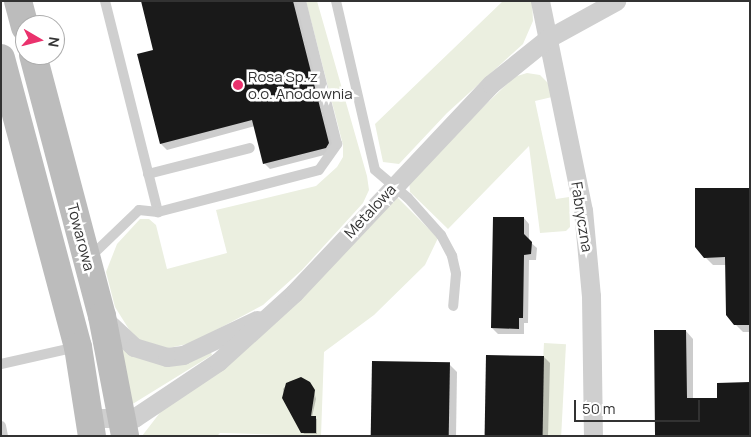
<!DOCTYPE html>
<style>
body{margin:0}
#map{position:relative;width:751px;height:437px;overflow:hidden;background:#fff;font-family:Manrope,sans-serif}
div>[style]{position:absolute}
.green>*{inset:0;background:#ebefe0;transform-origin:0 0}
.shadow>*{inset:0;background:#0003}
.building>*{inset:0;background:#191919;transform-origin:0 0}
.lane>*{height:10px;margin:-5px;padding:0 5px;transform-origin:5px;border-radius:5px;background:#cfcfcf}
.street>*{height:19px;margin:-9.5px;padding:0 9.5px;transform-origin:9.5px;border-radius:9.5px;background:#cfcfcf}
.secondary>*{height:28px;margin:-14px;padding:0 14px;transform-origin:14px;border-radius:14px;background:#bcbcbc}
.dots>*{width:14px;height:14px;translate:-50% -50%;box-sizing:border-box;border:2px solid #fff;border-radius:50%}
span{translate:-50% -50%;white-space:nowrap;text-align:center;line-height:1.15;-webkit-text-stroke:5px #fff;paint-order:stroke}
.poi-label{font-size:15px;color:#323232}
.left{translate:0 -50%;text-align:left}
.street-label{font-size:15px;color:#323232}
.frame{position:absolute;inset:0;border:2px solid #323232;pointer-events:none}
.north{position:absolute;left:15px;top:15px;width:50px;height:50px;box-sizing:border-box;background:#fff;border:1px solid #adadad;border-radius:50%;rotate:98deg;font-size:14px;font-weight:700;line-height:20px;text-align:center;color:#323232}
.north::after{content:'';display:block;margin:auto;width:18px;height:22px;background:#ea326d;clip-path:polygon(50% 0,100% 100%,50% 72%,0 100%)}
.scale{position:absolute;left:574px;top:400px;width:126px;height:22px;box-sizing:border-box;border:2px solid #323232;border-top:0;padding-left:6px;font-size:15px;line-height:18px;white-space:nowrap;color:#323232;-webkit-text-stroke:4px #fff;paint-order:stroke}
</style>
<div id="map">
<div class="green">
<i style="clip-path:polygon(306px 1px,317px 1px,367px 176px,369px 190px,363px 203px,302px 270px,263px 305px,192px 343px,164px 349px,143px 344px,130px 331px,115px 307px,106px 272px,117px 244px,140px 219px,149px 219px,156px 225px,167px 269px,227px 253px,216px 210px,316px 186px,337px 167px,343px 157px,343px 145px)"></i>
<i style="clip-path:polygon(503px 1px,532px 1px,533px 21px,523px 44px,447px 113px,399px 164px,383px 162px,375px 124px)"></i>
<i style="clip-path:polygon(527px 73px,540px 75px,549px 84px,552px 97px,535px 101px,556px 199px,569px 197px,570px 227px,566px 231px,540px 233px,529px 146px,448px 229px,410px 192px,409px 179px,514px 77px)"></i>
<i style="clip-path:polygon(398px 198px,438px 238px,425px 265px,374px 315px,324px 352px,321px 436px,220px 433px,217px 436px,142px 436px,162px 410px,229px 364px,309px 291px,393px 199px)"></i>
<i style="left:544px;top:343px;width:22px;height:93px;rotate:3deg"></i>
<i style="clip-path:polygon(118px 346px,161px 365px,175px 366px,210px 350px,212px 355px,131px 405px)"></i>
</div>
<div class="shadow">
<i style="clip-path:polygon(142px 1px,297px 1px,335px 150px,332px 153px,270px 169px,264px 163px,255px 126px,167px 150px,161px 144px,155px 51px)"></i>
<i style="clip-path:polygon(750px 189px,750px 332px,743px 332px,735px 324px,727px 265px,713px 265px,705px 257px)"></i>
<i style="clip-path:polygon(524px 218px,529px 224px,529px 241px,537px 248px,536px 260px,529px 260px,528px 323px,524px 323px,524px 334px,498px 334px,492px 328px)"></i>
<i style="clip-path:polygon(686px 331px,693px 339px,693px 399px,718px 399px,656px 436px)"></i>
<i style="clip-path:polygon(544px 357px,550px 363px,548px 436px,486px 436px)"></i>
<i style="clip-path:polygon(449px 364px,457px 372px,456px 436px,372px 436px)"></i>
<i style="clip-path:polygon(301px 379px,313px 387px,316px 399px,312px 417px,317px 419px,317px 434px,304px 434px,284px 401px,283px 389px,290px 381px)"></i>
</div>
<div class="building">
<i style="clip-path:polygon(141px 1px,293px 1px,329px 143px,326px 148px,263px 164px,252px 120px,160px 144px,137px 54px,153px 50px)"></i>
<i style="clip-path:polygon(695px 188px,750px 188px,750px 325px,734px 325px,726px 315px,725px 257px,704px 258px,695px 247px)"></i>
<i style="clip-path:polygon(493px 217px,524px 217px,524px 234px,532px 242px,531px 254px,524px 255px,523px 318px,519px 318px,519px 329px,491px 328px)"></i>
<i style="clip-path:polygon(654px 330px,686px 330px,687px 398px,717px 398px,717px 383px,750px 382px,750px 436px,655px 436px)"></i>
<i style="left:486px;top:355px;width:58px;height:81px;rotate:1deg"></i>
<i style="left:372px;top:361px;width:78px;height:75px;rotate:1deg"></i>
<i style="clip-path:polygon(301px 377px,310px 382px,315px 390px,311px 416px,316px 416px,316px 433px,301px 433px,282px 398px,286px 383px)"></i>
</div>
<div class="lane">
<i style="left:105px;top:1px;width:218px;rotate:75.9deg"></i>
<i style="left:158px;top:212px;width:166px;rotate:-14.6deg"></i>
<i style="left:319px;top:170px;width:32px;rotate:-55deg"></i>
<i style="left:337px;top:144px;width:147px;rotate:-104.1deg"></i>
<i style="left:336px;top:1px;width:173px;rotate:77deg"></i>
<i style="left:375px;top:170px;width:43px;rotate:40.3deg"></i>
<i style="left:408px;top:198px;width:50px;rotate:48.3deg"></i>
<i style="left:441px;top:235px;width:24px;rotate:62deg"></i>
<i style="left:452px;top:256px;width:18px;rotate:77deg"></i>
<i style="left:456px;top:274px;width:32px;rotate:95deg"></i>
<i style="left:148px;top:174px;width:105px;rotate:-14.3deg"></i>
<i style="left:89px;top:258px;width:69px;rotate:-43.8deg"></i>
<i style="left:139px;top:210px;width:19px;rotate:6deg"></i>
<i style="left:1px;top:364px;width:78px;rotate:-12.6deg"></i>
<i style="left:1px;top:426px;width:10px;rotate:79deg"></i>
</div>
<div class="street">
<i style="left:540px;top:1px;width:213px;rotate:78.4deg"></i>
<i style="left:583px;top:210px;width:86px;rotate:84.7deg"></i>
<i style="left:591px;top:296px;width:140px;rotate:89.2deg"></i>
<i style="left:104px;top:319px;width:41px;rotate:43deg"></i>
<i style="left:134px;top:347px;width:34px;rotate:17deg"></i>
<i style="left:167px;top:357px;width:16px;rotate:-7deg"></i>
<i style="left:183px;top:355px;width:82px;rotate:-25.3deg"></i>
<i style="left:91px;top:418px;width:43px"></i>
<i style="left:134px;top:418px;width:101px;rotate:-33.7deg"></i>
<i style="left:218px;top:362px;width:103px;rotate:-42.2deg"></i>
<i style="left:294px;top:293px;width:287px;rotate:-46.7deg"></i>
<i style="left:491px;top:84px;width:72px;rotate:-38.8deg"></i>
<i style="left:547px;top:39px;width:79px;rotate:-28.8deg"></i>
</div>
<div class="secondary">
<i style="left:18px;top:1px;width:27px;rotate:75deg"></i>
<i style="left:33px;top:55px;width:270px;rotate:75.2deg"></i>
<i style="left:102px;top:316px;width:122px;rotate:79.1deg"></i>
<i style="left:1px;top:58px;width:299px;rotate:75.1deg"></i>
<i style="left:78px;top:347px;width:90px;rotate:81.1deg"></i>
</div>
<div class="dots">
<i style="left:238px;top:85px;background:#ea326d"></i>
</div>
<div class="poi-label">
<span class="left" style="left:248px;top:85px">Rosa Sp. z<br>o.o. Anodownia</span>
</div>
<div class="street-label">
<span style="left:370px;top:211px;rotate:-47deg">Metalowa</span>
<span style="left:582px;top:217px;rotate:81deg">Fabryczna</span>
<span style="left:81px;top:237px;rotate:75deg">Towarowa</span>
</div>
<div class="frame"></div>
<div class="north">N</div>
<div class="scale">50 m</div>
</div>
